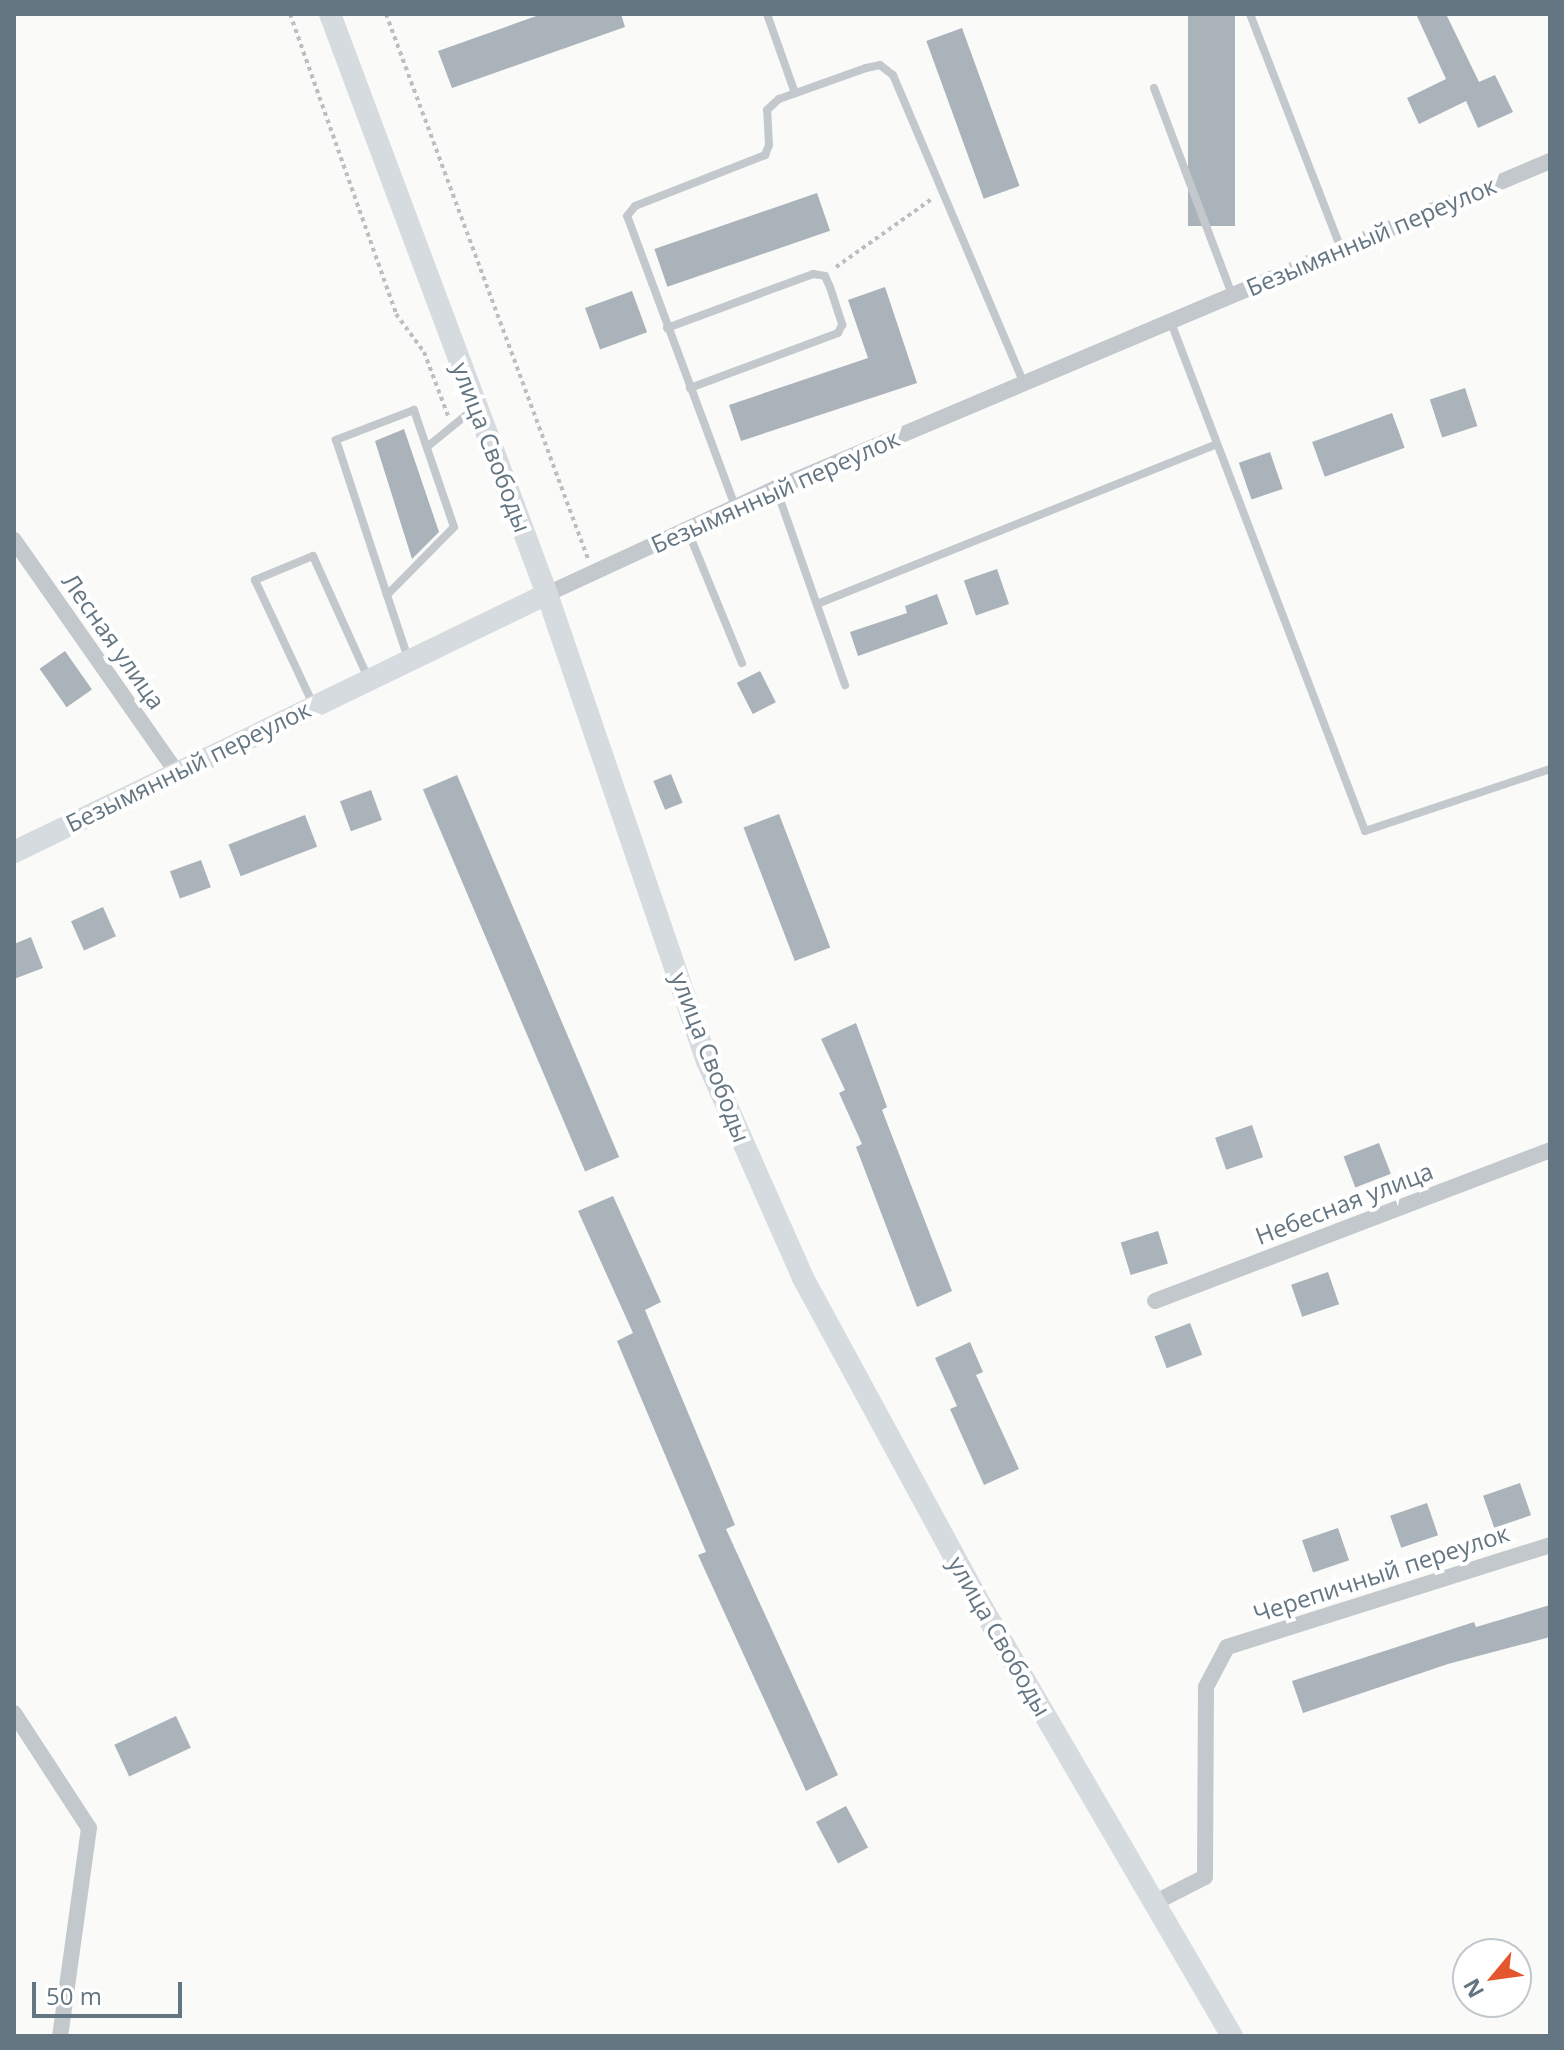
<!DOCTYPE html>
<meta charset="utf-8">
<style>
body{margin:0}
#map{position:relative;width:1564px;height:2050px;overflow:hidden;background:#fafaf8;font-family:"Open Sans",sans-serif}
div>[style]{position:absolute}
.building>*{inset:0;background:#aab3b9;transform-origin:0 0}
.path>*{height:4px;margin-top:-2px;transform-origin:0;background:repeating-linear-gradient(90deg,#bbbfc2 0 4px,transparent 0 8px)}
.service>*{height:8px;margin:-4px;padding:0 4px;transform-origin:4px;border-radius:4px;background:#c3c8cc}
.minor>*{height:16px;margin:-8px;padding:0 8px;transform-origin:8px;border-radius:8px;background:#c3c8cc}
.secondary>*{height:22px;margin:-11px;padding:0 11px;transform-origin:11px;border-radius:11px;background:#d6dbdf}
span{translate:-50% -50%;white-space:nowrap;text-align:center;line-height:1.15;-webkit-text-stroke:8px #fff;paint-order:stroke}
.street-label{font-size:24px;color:#657683}
.frame{position:absolute;inset:0;border:16px solid #657683;pointer-events:none}
.north{position:absolute;left:1452px;top:1938px;width:80px;height:80px;box-sizing:border-box;background:#fff;border:2px solid #c1c8cd;border-radius:50%;rotate:241deg;font-size:22px;font-weight:700;line-height:32px;text-align:center;color:#657683}
.north::after{content:'';display:block;margin:auto;width:28px;height:36px;background:#e4572e;clip-path:polygon(50% 0,100% 100%,50% 72%,0 100%)}
.scale{position:absolute;left:32px;top:1982px;width:150px;height:36px;box-sizing:border-box;border:4px solid #657683;border-top:0;padding-left:10px;font-size:24px;line-height:28px;white-space:nowrap;color:#657683;-webkit-text-stroke:6px #fff;paint-order:stroke}
</style>
<div id="map">
<div class="building">
<i style="clip-path:polygon(542px 14px,621px 14px,625px 27px,452px 88px,438px 51px)"></i>
<i style="left:1188px;top:14px;width:47px;height:212px"></i>
<i style="clip-path:polygon(1416px 14px,1446px 14px,1479px 82px,1495px 75px,1513px 112px,1478px 128px,1466px 101px,1419px 124px,1407px 98px,1446px 79px)"></i>
<i style="left:962px;top:28px;width:168px;height:38px;rotate:70deg"></i>
<i style="left:817px;top:193px;width:40px;height:172px;rotate:71deg"></i>
<i style="clip-path:polygon(885px 287px,917px 383px,741px 441px,729px 405px,868px 358px,848px 300px)"></i>
<i style="left:632px;top:291px;width:44px;height:50px;rotate:70deg"></i>
<i style="left:1465px;top:388px;width:40px;height:37px;rotate:72deg"></i>
<i style="left:1392px;top:413px;width:37px;height:85px;rotate:70deg"></i>
<i style="clip-path:polygon(404px 429px,439px 532px,412px 559px,375px 441px)"></i>
<i style="left:1270px;top:452px;width:39px;height:33px;rotate:71deg"></i>
<i style="left:997px;top:569px;width:37px;height:35px;rotate:71deg"></i>
<i style="clip-path:polygon(937px 594px,948px 624px,858px 656px,850px 632px,907px 613px,905px 606px)"></i>
<i style="left:65px;top:651px;width:47px;height:31px;rotate:55deg"></i>
<i style="left:760px;top:671px;width:35px;height:26px;rotate:63deg"></i>
<i style="left:671px;top:774px;width:31px;height:19px;rotate:68deg"></i>
<i style="left:457px;top:775px;width:415px;height:37px;rotate:67deg"></i>
<i style="left:371px;top:790px;width:32px;height:33px;rotate:70deg"></i>
<i style="left:779px;top:814px;width:143px;height:38px;rotate:69deg"></i>
<i style="left:305px;top:815px;width:34px;height:82px;rotate:69deg"></i>
<i style="left:201px;top:860px;width:29px;height:33px;rotate:70deg"></i>
<i style="left:103px;top:907px;width:32px;height:35px;rotate:66deg"></i>
<i style="clip-path:polygon(31px 937px,43px 968px,14px 979px,14px 944px)"></i>
<i style="clip-path:polygon(856px 1023px,887px 1107px,882px 1110px,952px 1291px,917px 1307px,856px 1147px,862px 1144px,839px 1093px,845px 1090px,821px 1039px)"></i>
<i style="left:1252px;top:1125px;width:34px;height:39px;rotate:71deg"></i>
<i style="left:1379px;top:1143px;width:33px;height:38px;rotate:69deg"></i>
<i style="clip-path:polygon(613px 1196px,661px 1302px,645px 1310px,735px 1525px,726px 1529px,838px 1775px,806px 1791px,698px 1555px,706px 1552px,617px 1341px,633px 1333px,578px 1211px)"></i>
<i style="left:1158px;top:1231px;width:34px;height:39px;rotate:73deg"></i>
<i style="left:1328px;top:1272px;width:34px;height:39px;rotate:71deg"></i>
<i style="left:1190px;top:1323px;width:34px;height:38px;rotate:69deg"></i>
<i style="clip-path:polygon(970px 1342px,983px 1372px,976px 1375px,1019px 1469px,984px 1485px,950px 1409px,957px 1406px,935px 1358px)"></i>
<i style="left:1520px;top:1483px;width:34px;height:39px;rotate:71deg"></i>
<i style="left:1427px;top:1503px;width:34px;height:39px;rotate:71deg"></i>
<i style="left:1338px;top:1528px;width:34px;height:38px;rotate:71deg"></i>
<i style="clip-path:polygon(1550px 1605px,1550px 1637px,1448px 1664px,1303px 1713px,1292px 1681px,1474px 1622px,1476px 1627px)"></i>
<i style="left:176px;top:1716px;width:35px;height:68px;rotate:65deg"></i>
<i style="left:846px;top:1806px;width:47px;height:34px;rotate:62deg"></i>
</div>
<div class="path">
<i style="left:290px;top:14px;width:318px;rotate:70.5deg"></i>
<i style="left:396px;top:314px;width:47px;rotate:53.6deg"></i>
<i style="left:424px;top:352px;width:68px;rotate:69.4deg"></i>
<i style="left:386px;top:14px;width:581px;rotate:69.66deg"></i>
<i style="left:836px;top:267px;width:119px;rotate:-35.4deg"></i>
</div>
<div class="service">
<i style="left:767px;top:14px;width:84px;rotate:70.5deg"></i>
<i style="left:1250px;top:14px;width:252px;rotate:68.8deg"></i>
<i style="left:1154px;top:88px;width:220px;rotate:69.3deg"></i>
<i style="left:1170px;top:320px;width:547px;rotate:69.11deg"></i>
<i style="left:1365px;top:831px;width:195px;rotate:-18.5deg"></i>
<i style="left:667px;top:328px;width:156px;rotate:-20.3deg"></i>
<i style="left:813px;top:274px;width:12px;rotate:9deg"></i>
<i style="left:825px;top:276px;width:12px;rotate:66deg"></i>
<i style="left:830px;top:287px;width:40px;rotate:72deg"></i>
<i style="left:842px;top:325px;width:9px;rotate:117deg"></i>
<i style="left:838px;top:333px;width:158px;rotate:159.6deg"></i>
<i style="left:427px;top:447px;width:63px;rotate:-39.2deg"></i>
<i style="left:776px;top:488px;width:209px;rotate:70.7deg"></i>
<i style="left:735px;top:506px;width:309px;rotate:-110.4deg"></i>
<i style="left:627px;top:216px;width:13px;rotate:-51deg"></i>
<i style="left:635px;top:206px;width:140px;rotate:-21.4deg"></i>
<i style="left:765px;top:155px;width:11px;rotate:-68deg"></i>
<i style="left:769px;top:145px;width:35px;rotate:-93deg"></i>
<i style="left:767px;top:110px;width:16px;rotate:-43deg"></i>
<i style="left:779px;top:99px;width:92px;rotate:-19.6deg"></i>
<i style="left:866px;top:68px;width:14px;rotate:-12deg"></i>
<i style="left:880px;top:65px;width:16px;rotate:38deg"></i>
<i style="left:893px;top:75px;width:333px;rotate:67deg"></i>
<i style="left:687px;top:529px;width:145px;rotate:67.7deg"></i>
<i style="left:387px;top:595px;width:95px;rotate:-45.4deg"></i>
<i style="left:454px;top:527px;width:124px;rotate:-108.9deg"></i>
<i style="left:414px;top:410px;width:84px;rotate:159deg"></i>
<i style="left:336px;top:440px;width:163px;rotate:71.8deg"></i>
<i style="left:387px;top:595px;width:66px;rotate:71.6deg"></i>
<i style="left:817px;top:604px;width:429px;rotate:-21.8deg"></i>
<i style="left:313px;top:704px;width:137px;rotate:-115.1deg"></i>
<i style="left:255px;top:580px;width:63px;rotate:-22.5deg"></i>
<i style="left:313px;top:556px;width:134px;rotate:65.7deg"></i>
</div>
<div class="minor">
<i style="left:14px;top:540px;width:281px;rotate:55deg"></i>
<i style="left:547px;top:594px;width:252px;rotate:-24.8deg"></i>
<i style="left:776px;top:488px;width:840px;rotate:-22.9deg"></i>
<i style="left:1155px;top:1301px;width:423px;rotate:-20.9deg"></i>
<i style="left:14px;top:1713px;width:137px;rotate:56.9deg"></i>
<i style="left:89px;top:1828px;width:210px;rotate:97.9deg"></i>
<i style="left:1154px;top:1903px;width:57px;rotate:-27deg"></i>
<i style="left:1205px;top:1877px;width:190px;rotate:-89.7deg"></i>
<i style="left:1206px;top:1687px;width:45px;rotate:-62.3deg"></i>
<i style="left:1227px;top:1647px;width:339px;rotate:-17.5deg"></i>
</div>
<div class="secondary">
<i style="left:330px;top:14px;width:619px;rotate:69.49deg"></i>
<i style="left:547px;top:594px;width:494px;rotate:71.1deg"></i>
<i style="left:707px;top:1061px;width:237px;rotate:66.1deg"></i>
<i style="left:803px;top:1278px;width:369px;rotate:61.5deg"></i>
<i style="left:979px;top:1602px;width:502px;rotate:59.76deg"></i>
<i style="left:14px;top:852px;width:592px;rotate:-25.83deg"></i>
</div>
<div class="street-label">
<span style="left:1371px;top:236px;rotate:-23deg">Безымянный переулок</span>
<span style="left:492px;top:447px;rotate:69deg">улица Свободы</span>
<span style="left:775px;top:491px;rotate:-24deg">Безымянный переулок</span>
<span style="left:114px;top:641px;rotate:55deg">Лесная улица</span>
<span style="left:188px;top:766px;rotate:-26deg">Безымянный переулок</span>
<span style="left:711px;top:1057px;rotate:69deg">улица Свободы</span>
<span style="left:1344px;top:1203px;rotate:-21deg">Небесная улица</span>
<span style="left:1381px;top:1573px;rotate:-18deg">Черепичный переулок</span>
<span style="left:1000px;top:1636px;rotate:60deg">улица Свободы</span>
</div>
<div class="frame"></div>
<div class="north">N</div>
<div class="scale">50 m</div>
</div>
